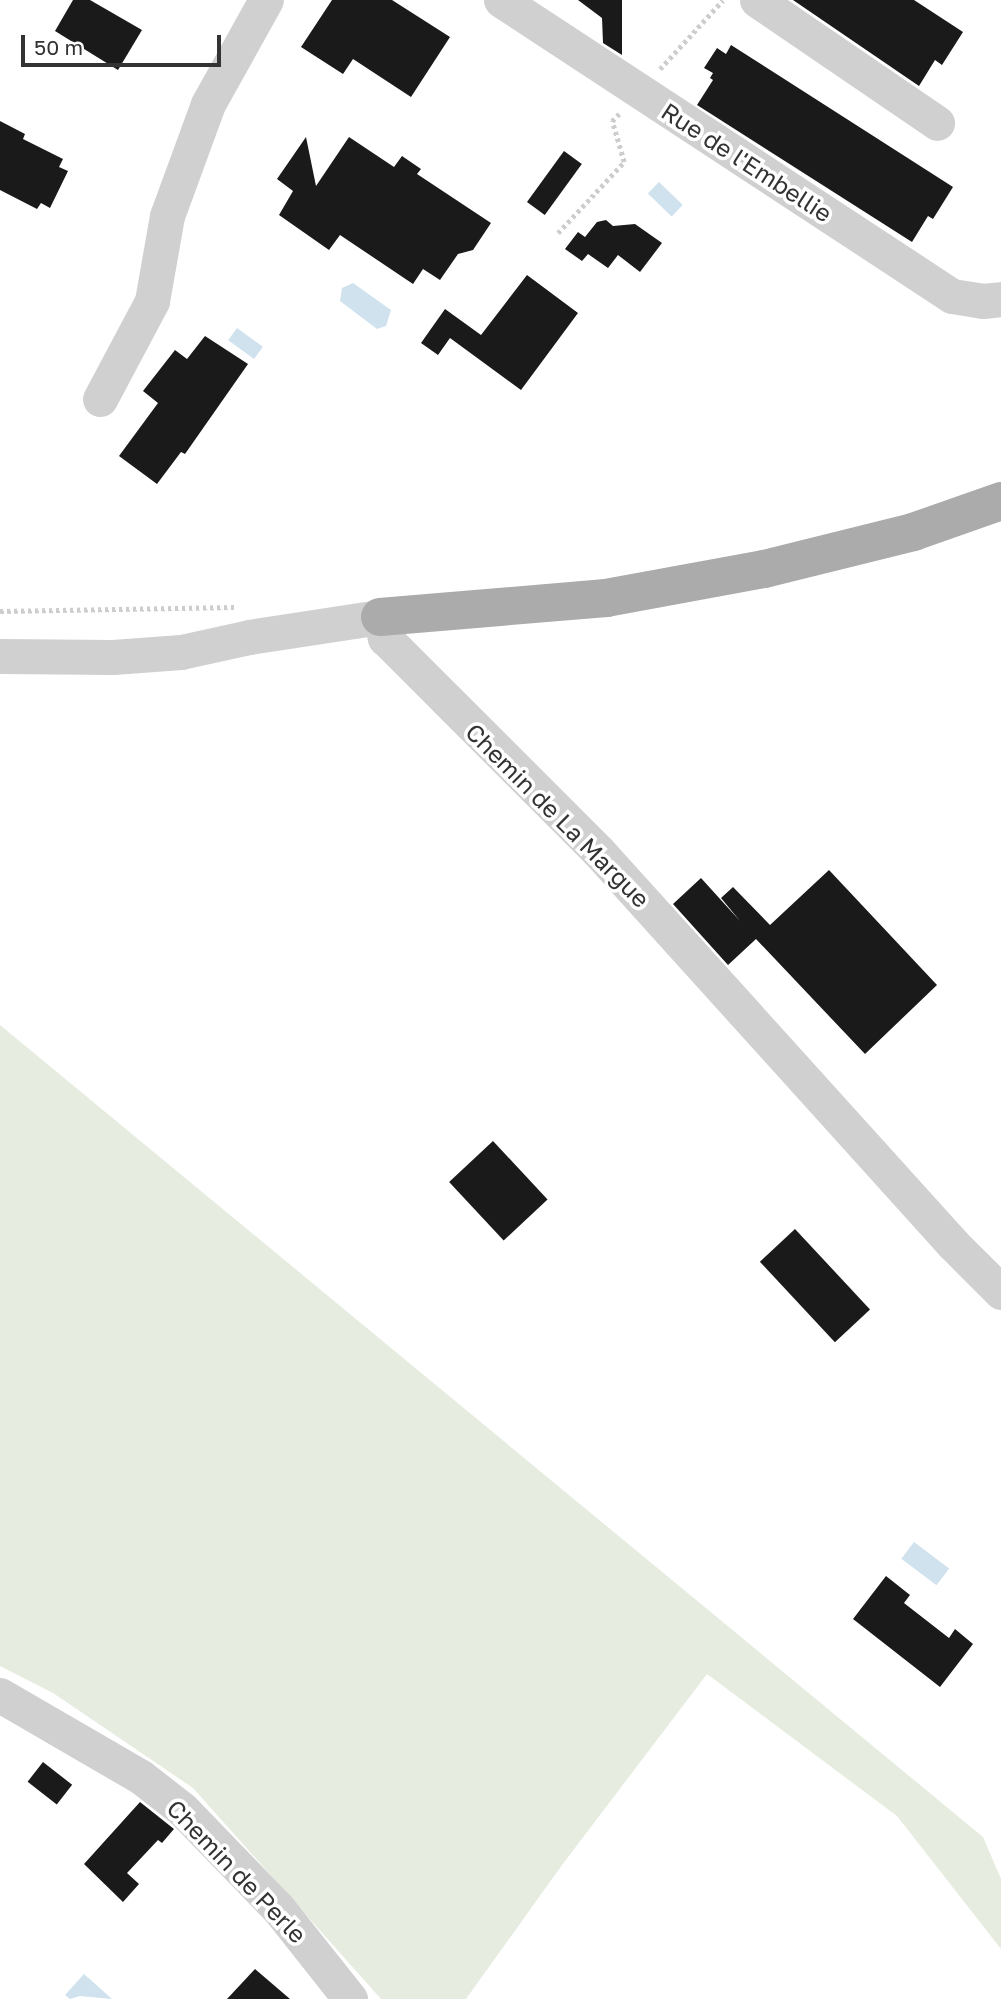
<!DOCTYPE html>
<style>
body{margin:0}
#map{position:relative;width:1001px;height:1999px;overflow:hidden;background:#fff;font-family:"Golos Text",sans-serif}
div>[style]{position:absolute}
.green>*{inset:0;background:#e6ecdf}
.water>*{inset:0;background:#cfe2ee;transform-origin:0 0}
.building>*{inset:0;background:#1a1a1a;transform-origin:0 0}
.path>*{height:4.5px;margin-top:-2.25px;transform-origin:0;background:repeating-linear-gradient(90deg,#cdcdcd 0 3.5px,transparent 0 7px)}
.minor>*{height:35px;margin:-17.5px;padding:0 17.5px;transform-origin:17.5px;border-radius:17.5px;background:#d0d0d0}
.major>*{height:38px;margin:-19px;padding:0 19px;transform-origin:19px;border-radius:19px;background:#ababab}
span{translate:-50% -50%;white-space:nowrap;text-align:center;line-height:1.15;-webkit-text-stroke:7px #fff;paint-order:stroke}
.street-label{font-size:24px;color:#333}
.scale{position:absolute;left:21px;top:35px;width:200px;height:32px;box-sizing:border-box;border:4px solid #333;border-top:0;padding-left:9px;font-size:21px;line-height:24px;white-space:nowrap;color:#333;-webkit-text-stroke:5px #fff;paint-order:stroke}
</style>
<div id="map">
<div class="green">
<i style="clip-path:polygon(0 1025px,983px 1837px,1001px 1879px,1001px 1949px,897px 1816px,707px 1674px,562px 1865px,466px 1999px,381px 1999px,193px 1788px,53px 1693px,0 1666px)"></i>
</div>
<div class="water">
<i style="left:659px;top:182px;width:33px;height:16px;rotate:44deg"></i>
<i style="clip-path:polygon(353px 283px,391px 310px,386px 326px,377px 329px,340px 301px,342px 288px)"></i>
<i style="left:237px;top:328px;width:32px;height:15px;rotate:36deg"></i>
<i style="left:914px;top:1542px;width:44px;height:21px;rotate:37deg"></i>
<i style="clip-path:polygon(84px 1974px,112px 1999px,80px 1996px,70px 1999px,65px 1995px)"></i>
</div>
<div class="building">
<i style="clip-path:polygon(73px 0,90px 0,142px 30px,118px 70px,55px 31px)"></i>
<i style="clip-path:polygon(332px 0,392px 0,450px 37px,411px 97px,353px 59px,343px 74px,301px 47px)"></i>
<i style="clip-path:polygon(578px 0,622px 0,622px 55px,603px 43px,602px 18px)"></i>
<i style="clip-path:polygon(793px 0,914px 0,963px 32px,942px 65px,935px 60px,919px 86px)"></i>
<i style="clip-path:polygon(731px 45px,953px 187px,933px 219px,928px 216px,912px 242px,697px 105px,713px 80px,710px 78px,713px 73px,704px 68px,717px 48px,726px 54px)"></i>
<i style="clip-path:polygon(0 121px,25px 134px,23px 139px,63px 159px,59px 167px,68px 171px,50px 208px,41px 203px,37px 209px,0 190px)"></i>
<i style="clip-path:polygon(306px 137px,316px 186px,349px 137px,394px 167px,402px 156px,421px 169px,417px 174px,491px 223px,473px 250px,458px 254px,440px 280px,423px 269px,413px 284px,340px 235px,329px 250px,279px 215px,293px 191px,277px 179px)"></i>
<i style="left:564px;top:151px;width:22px;height:63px;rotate:36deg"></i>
<i style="clip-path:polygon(606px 220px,613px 226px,635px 224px,662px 243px,640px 272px,618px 255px,608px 268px,588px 254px,582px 261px,565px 249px,578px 232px,585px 237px,597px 222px)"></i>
<i style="clip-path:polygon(527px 275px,578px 313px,521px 390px,450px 338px,438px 355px,421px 343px,445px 309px,481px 335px)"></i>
<i style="clip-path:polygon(205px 336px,248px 364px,185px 454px,181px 452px,157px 484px,119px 456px,158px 403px,143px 391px,175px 350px,187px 359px)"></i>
<i style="clip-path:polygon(829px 870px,937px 985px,865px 1054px,756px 939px,728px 965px,673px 904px,701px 878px,740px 921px,721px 898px,733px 887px,770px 925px)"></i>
<i style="left:493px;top:1141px;width:80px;height:60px;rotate:47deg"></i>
<i style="left:795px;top:1229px;width:110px;height:48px;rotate:47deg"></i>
<i style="clip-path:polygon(886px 1576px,910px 1595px,904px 1603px,949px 1638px,955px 1629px,973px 1644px,940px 1687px,853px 1619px)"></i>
<i style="left:43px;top:1762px;width:37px;height:25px;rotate:38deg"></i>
<i style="clip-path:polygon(140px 1802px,174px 1829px,162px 1843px,158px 1840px,127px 1873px,139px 1884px,123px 1902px,84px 1864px)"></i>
<i style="clip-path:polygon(255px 1969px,290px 1999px,227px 1999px)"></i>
</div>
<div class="path">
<i style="left:660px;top:69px;width:93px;rotate:-47.6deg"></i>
<i style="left:558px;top:233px;width:97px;rotate:-47.1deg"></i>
<i style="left:624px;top:162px;width:43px;rotate:-106.3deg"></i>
<i style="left:612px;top:121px;width:10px;rotate:-45deg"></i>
<i style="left:0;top:611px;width:234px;rotate:-1deg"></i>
</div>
<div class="minor">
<i style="left:501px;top:0;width:539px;rotate:33.28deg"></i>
<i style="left:952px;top:296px;width:31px;rotate:9deg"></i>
<i style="left:983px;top:301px;width:18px;rotate:-6deg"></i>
<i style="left:757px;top:0;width:218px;rotate:34.3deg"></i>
<i style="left:100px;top:399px;width:111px;rotate:-62deg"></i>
<i style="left:152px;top:301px;width:86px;rotate:-80deg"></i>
<i style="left:167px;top:216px;width:119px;rotate:-69.9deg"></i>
<i style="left:208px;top:104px;width:119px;rotate:-60.9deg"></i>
<i style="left:0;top:656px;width:113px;rotate:0.5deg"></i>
<i style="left:113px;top:657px;width:68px;rotate:-4.2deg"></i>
<i style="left:181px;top:652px;width:70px;rotate:-12.4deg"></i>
<i style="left:249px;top:637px;width:133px;rotate:-8.7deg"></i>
<i style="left:380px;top:617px;width:22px;rotate:77deg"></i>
<i style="left:385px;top:638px;width:301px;rotate:45deg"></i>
<i style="left:598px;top:851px;width:530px;rotate:47.91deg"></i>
<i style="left:953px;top:1244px;width:68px;rotate:45deg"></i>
<i style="left:0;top:1695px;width:163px;rotate:30.2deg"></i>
<i style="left:141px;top:1777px;width:52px;rotate:38deg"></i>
<i style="left:182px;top:1809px;width:138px;rotate:45.9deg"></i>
<i style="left:278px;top:1908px;width:116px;rotate:51.6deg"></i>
</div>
<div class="major">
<i style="left:380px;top:617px;width:227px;rotate:-4.8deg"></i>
<i style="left:606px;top:598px;width:161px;rotate:-10.4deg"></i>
<i style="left:764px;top:569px;width:154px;rotate:-13.9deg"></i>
<i style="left:913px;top:532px;width:93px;rotate:-19.4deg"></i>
</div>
<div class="street-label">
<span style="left:747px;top:162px;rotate:33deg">Rue de l'Embellie</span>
<span style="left:558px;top:815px;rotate:45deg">Chemin de La Margue</span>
<span style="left:237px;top:1871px;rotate:46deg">Chemin de Perle</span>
</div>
<div class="scale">50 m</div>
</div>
